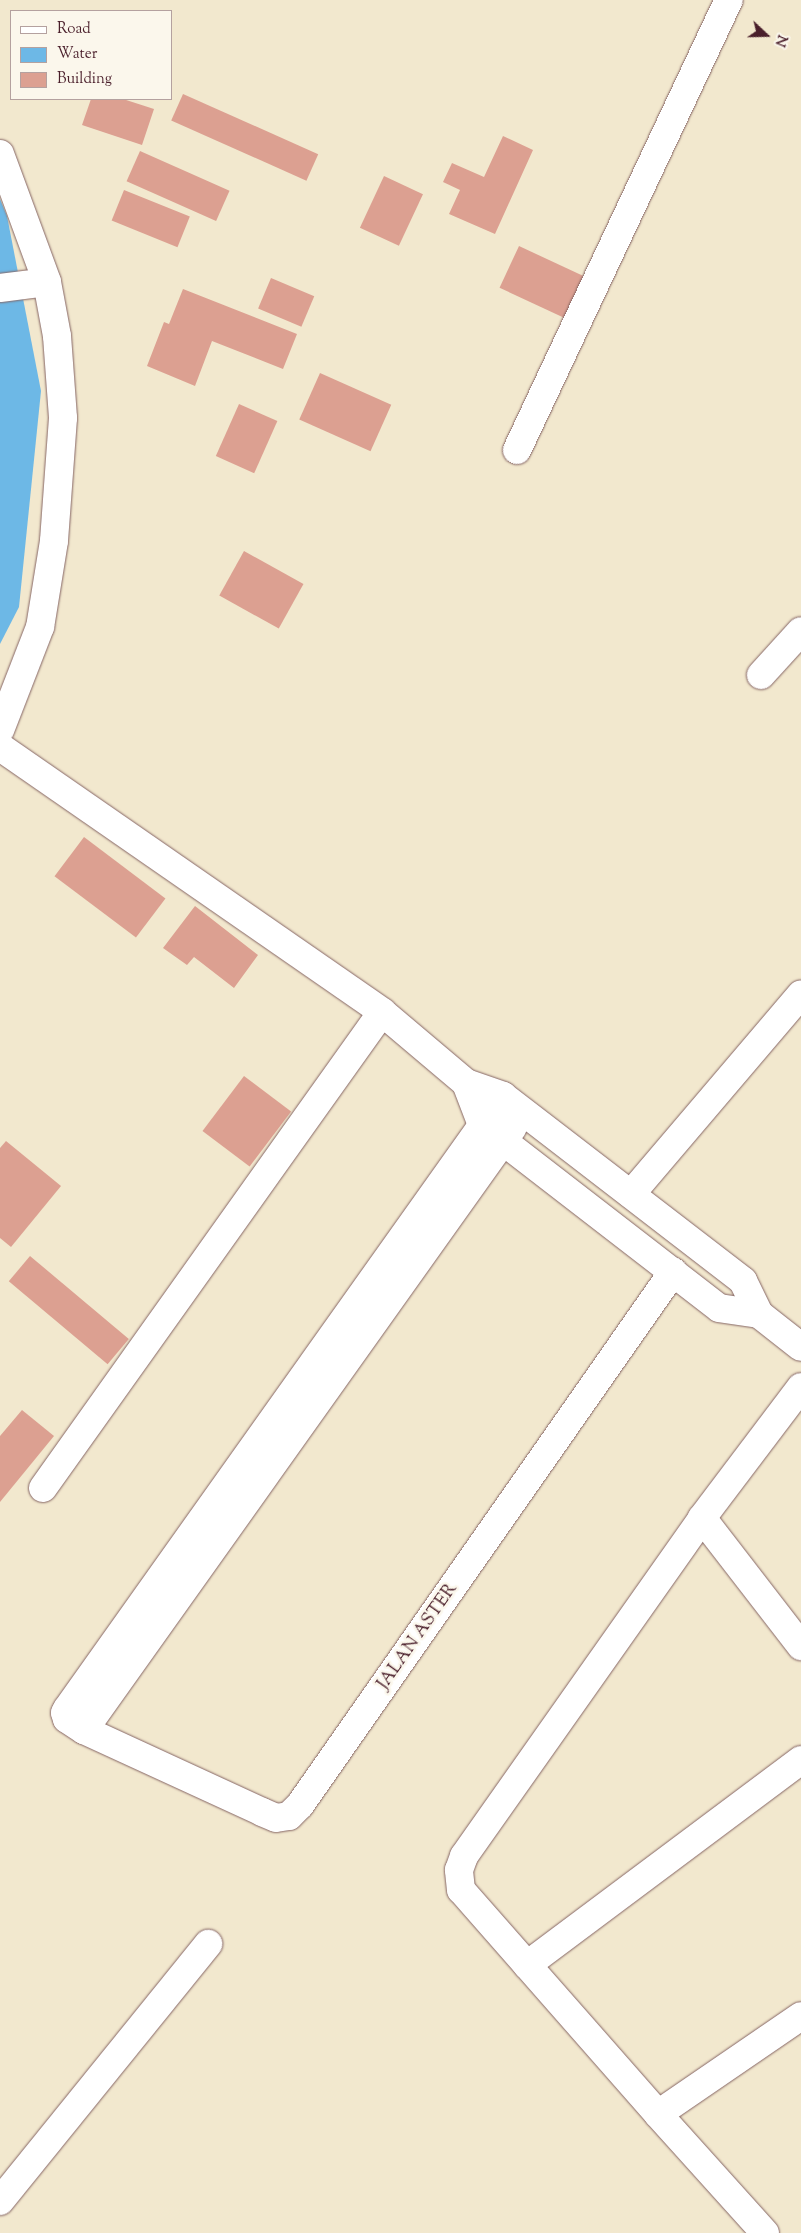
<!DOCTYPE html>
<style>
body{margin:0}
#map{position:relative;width:801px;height:2233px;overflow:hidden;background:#f2e8ce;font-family:"Sorts Mill Goudy",serif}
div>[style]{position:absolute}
.water>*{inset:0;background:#6db8e6}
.building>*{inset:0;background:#dca091;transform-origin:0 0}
.roads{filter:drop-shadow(0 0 1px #856564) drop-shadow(0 0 1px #856564)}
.street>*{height:28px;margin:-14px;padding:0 14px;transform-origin:14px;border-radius:14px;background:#fff}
.secondary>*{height:28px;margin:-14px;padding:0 14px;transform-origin:14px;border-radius:14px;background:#fff}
span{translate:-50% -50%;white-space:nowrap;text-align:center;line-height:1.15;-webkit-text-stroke:5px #fbf7ec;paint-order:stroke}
.street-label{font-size:18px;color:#4a1f2b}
.legend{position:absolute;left:10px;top:10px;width:162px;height:90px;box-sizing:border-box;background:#fbf7ec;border:1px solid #b4a19f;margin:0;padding:6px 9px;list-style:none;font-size:15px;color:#4a1f2b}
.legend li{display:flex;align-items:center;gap:10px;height:25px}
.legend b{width:25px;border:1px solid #b4a19f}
.north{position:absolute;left:741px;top:10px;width:50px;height:50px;-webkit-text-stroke:4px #fbf7ec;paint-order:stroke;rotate:111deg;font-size:14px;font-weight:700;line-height:20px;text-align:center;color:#4a1f2b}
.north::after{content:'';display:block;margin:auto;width:18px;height:22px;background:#4a1f2b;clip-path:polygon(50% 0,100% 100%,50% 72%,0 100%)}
</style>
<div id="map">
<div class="water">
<i style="clip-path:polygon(0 199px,7px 216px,41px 391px,19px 607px,0 644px)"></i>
</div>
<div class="building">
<i style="left:183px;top:94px;width:148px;height:29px;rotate:24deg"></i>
<i style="clip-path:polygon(91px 99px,123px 99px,154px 109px,142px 145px,82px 125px)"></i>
<i style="clip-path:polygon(503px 136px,533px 150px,495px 234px,449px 214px,460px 190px,443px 182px,452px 163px,484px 177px)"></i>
<i style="left:140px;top:151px;width:98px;height:33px;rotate:24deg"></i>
<i style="left:384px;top:176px;width:43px;height:57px;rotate:25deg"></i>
<i style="left:124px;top:190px;width:71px;height:33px;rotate:22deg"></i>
<i style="left:519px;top:246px;width:77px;height:46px;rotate:25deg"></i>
<i style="left:271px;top:278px;width:47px;height:33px;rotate:23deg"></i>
<i style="clip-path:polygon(183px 289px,297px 334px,283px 369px,212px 341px,195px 386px,147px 366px,164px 322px,169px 324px)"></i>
<i style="left:320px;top:373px;width:78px;height:51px;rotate:24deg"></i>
<i style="left:239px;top:404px;width:42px;height:57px;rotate:24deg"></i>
<i style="left:244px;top:551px;width:68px;height:51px;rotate:29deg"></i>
<i style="left:84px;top:837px;width:102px;height:49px;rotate:37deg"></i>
<i style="clip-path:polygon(195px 906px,258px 955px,234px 988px,194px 957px,187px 965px,163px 948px)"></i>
<i style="left:244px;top:1076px;width:59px;height:69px;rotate:37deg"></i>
<i style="clip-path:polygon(6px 1141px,61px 1186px,11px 1247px,0 1238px,0 1148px)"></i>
<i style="left:30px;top:1256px;width:129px;height:33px;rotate:40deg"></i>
<i style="clip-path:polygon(22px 1410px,54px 1436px,0 1502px,0 1436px)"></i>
</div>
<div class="roads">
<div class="street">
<i style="left:0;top:288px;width:47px;rotate:-7.3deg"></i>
<i style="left:517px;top:450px;width:497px;rotate:-64.8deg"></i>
<i style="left:761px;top:675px;width:59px;rotate:-47.7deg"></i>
<i style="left:0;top:747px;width:465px;rotate:34.7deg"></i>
<i style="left:382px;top:1012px;width:110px;rotate:40.2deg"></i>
<i style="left:466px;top:1083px;width:39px;rotate:19deg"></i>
<i style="left:503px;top:1096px;width:303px;rotate:37.6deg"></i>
<i style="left:743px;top:1281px;width:37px;rotate:64deg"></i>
<i style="left:759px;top:1314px;width:40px;rotate:-171.5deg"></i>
<i style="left:719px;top:1308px;width:299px;rotate:-142.3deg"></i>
<i style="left:482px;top:1125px;width:45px;rotate:-110.9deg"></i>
<i style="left:503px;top:1096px;width:752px;rotate:125.42deg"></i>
<i style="left:67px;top:1709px;width:4px;rotate:117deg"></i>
<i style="left:65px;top:1713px;width:6px;rotate:72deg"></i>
<i style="left:67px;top:1719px;width:20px;rotate:33deg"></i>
<i style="left:84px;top:1730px;width:196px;rotate:24.7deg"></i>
<i style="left:262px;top:1812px;width:15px;rotate:23deg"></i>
<i style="left:276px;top:1818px;width:13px;rotate:-9deg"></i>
<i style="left:289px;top:1816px;width:16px;rotate:-45deg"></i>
<i style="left:300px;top:1805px;width:651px;rotate:-55.02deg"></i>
<i style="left:631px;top:1194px;width:262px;rotate:-49.6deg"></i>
<i style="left:759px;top:1314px;width:53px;rotate:38.2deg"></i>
<i style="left:43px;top:1488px;width:584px;rotate:-54.54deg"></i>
<i style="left:702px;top:1518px;width:162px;rotate:52.3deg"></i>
<i style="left:84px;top:1730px;width:740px;rotate:-54.57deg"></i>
<i style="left:527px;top:1965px;width:342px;rotate:-36.8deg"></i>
<i style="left:658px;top:2114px;width:298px;rotate:-131.3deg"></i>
<i style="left:461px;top:1890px;width:20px;rotate:-96deg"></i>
<i style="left:459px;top:1870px;width:15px;rotate:-70deg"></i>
<i style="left:464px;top:1856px;width:413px;rotate:-54.8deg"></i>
<i style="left:702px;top:1518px;width:164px;rotate:-52.9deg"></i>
<i style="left:0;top:2201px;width:331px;rotate:-51deg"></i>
<i style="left:765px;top:2233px;width:160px;rotate:-132deg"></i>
<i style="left:658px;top:2114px;width:173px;rotate:-34.4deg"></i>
</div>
<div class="secondary">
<i style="left:0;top:154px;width:136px;rotate:69.8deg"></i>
<i style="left:47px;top:282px;width:55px;rotate:79.5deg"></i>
<i style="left:57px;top:336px;width:82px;rotate:85.8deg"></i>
<i style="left:63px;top:418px;width:123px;rotate:94.2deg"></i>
<i style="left:54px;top:541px;width:87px;rotate:99.2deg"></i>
<i style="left:40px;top:627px;width:110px;rotate:111.2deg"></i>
</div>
</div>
<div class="street-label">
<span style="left:418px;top:1637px;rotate:-55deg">JALAN ASTER</span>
</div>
<ul class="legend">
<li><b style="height:6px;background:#fff"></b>Road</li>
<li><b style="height:14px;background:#6db8e6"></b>Water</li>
<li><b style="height:14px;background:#dca091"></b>Building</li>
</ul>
<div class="north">N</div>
</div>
